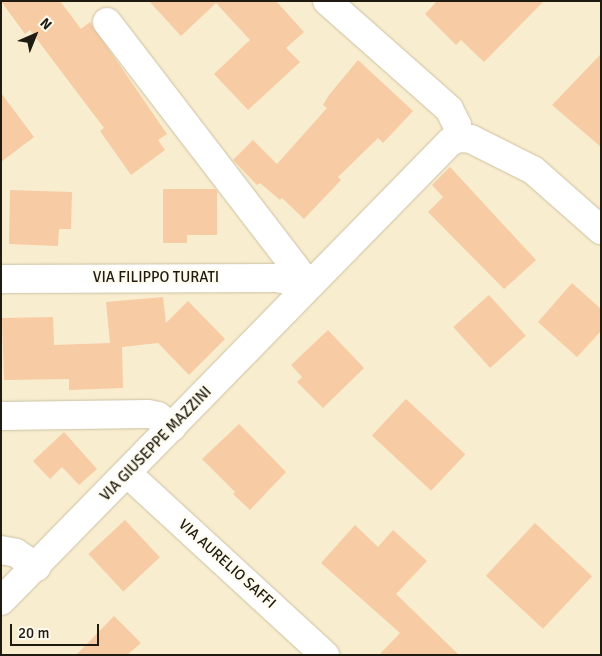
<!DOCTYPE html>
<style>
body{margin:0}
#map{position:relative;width:602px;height:656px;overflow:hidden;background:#f8edcf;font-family:Signika,sans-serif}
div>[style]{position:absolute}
.building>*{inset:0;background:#f7cba3;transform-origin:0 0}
.roads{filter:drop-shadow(0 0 1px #cbc1a3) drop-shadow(0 0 1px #cbc1a3)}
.minor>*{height:28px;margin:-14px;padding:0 14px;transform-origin:14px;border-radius:14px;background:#fff}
span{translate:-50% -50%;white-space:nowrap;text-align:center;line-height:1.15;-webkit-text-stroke:4px #fffbee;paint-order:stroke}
.street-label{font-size:15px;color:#1f1b10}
.frame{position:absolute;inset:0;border:2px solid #1f1b10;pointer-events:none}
.north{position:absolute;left:10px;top:10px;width:50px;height:50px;-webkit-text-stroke:4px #fffbee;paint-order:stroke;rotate:44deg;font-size:14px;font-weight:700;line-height:20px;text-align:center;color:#1f1b10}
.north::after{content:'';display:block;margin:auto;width:18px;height:22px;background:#1f1b10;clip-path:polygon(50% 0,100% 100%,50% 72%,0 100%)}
.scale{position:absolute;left:10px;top:624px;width:89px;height:22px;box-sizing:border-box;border:2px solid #1f1b10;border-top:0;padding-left:6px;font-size:15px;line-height:18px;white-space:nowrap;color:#1f1b10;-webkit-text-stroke:4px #fffbee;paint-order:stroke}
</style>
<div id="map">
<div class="building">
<i style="clip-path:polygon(1px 1px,60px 1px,81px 29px,90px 22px,167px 134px,158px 140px,165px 150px,131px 175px,100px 131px,104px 128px,30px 30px,25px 34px)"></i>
<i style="clip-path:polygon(149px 1px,276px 1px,304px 32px,286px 48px,300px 62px,248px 110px,214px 74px,250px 40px,216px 3px,181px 36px)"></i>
<i style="clip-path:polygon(437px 1px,544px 1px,484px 62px,461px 40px,456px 45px,425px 14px)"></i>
<i style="clip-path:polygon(601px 54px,601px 147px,552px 105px)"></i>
<i style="clip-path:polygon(358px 60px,413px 111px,383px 143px,378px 138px,338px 177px,341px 180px,304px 219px,282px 198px,280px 200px,260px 183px,257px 185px,233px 160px,253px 140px,277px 164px,327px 108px,323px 105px,329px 95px)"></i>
<i style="clip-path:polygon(1px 93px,34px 137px,1px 162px)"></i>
<i style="clip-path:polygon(450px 167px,536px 260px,504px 289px,428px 212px,443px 197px,432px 185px)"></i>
<i style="clip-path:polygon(163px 189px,215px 189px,217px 191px,217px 235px,187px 235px,187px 243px,163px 243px)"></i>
<i style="clip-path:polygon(10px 190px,72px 192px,71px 229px,59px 229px,58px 246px,9px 244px)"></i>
<i style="clip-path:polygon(572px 283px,601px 309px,601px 331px,577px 357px,538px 322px)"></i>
<i style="left:489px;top:295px;width:55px;height:48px;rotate:48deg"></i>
<i style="clip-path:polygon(163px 297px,166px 323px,188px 301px,225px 339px,189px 375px,158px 343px,122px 347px,123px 388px,69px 390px,69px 379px,4px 380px,2px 318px,53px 317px,54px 345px,110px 343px,106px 302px)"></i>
<i style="clip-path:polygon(328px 330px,364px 368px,323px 408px,297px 382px,302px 377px,291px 365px)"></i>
<i style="left:406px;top:399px;width:81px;height:50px;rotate:43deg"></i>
<i style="clip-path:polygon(239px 424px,286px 472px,250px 510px,233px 494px,235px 492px,202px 459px)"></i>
<i style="clip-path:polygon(64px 432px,97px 469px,79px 485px,62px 467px,50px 479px,33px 461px)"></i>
<i style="left:125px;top:520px;width:51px;height:50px;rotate:47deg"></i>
<i style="left:535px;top:523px;width:78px;height:72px;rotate:43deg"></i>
<i style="clip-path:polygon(355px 525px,378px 547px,393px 530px,427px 561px,396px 594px,459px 655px,379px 655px,400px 633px,321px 563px)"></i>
<i style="clip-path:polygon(114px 616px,141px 643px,127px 655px,76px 655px)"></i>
</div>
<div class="roads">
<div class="minor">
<i style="left:327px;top:1px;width:163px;rotate:41.5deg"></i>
<i style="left:449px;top:109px;width:18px;rotate:63deg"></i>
<i style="left:457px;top:125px;width:13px;rotate:86deg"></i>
<i style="left:107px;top:22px;width:332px;rotate:52.5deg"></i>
<i style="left:1px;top:279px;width:276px;rotate:-0.2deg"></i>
<i style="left:277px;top:278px;width:33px;rotate:12deg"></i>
<i style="left:1px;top:416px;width:147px;rotate:-0.8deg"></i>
<i style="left:148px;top:414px;width:10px;rotate:11deg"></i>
<i style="left:158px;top:416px;width:18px;rotate:38deg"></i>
<i style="left:128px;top:474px;width:268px;rotate:42.6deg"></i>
<i style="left:1px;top:550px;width:15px;rotate:11deg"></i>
<i style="left:16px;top:553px;width:25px;rotate:34deg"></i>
<i style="left:1px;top:601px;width:642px;rotate:-45.63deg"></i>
<i style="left:450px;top:142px;width:9px;rotate:-27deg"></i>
<i style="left:458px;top:138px;width:13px;rotate:4deg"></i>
<i style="left:471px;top:139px;width:69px;rotate:26.6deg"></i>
<i style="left:533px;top:170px;width:91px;rotate:41.4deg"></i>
</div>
</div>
<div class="street-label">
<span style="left:156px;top:278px">VIA FILIPPO TURATI</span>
<span style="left:156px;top:444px;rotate:-46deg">VIA GIUSEPPE MAZZINI</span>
<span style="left:227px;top:564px;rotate:42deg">VIA AURELIO SAFFI</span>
</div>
<div class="frame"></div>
<div class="north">N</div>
<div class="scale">20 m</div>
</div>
